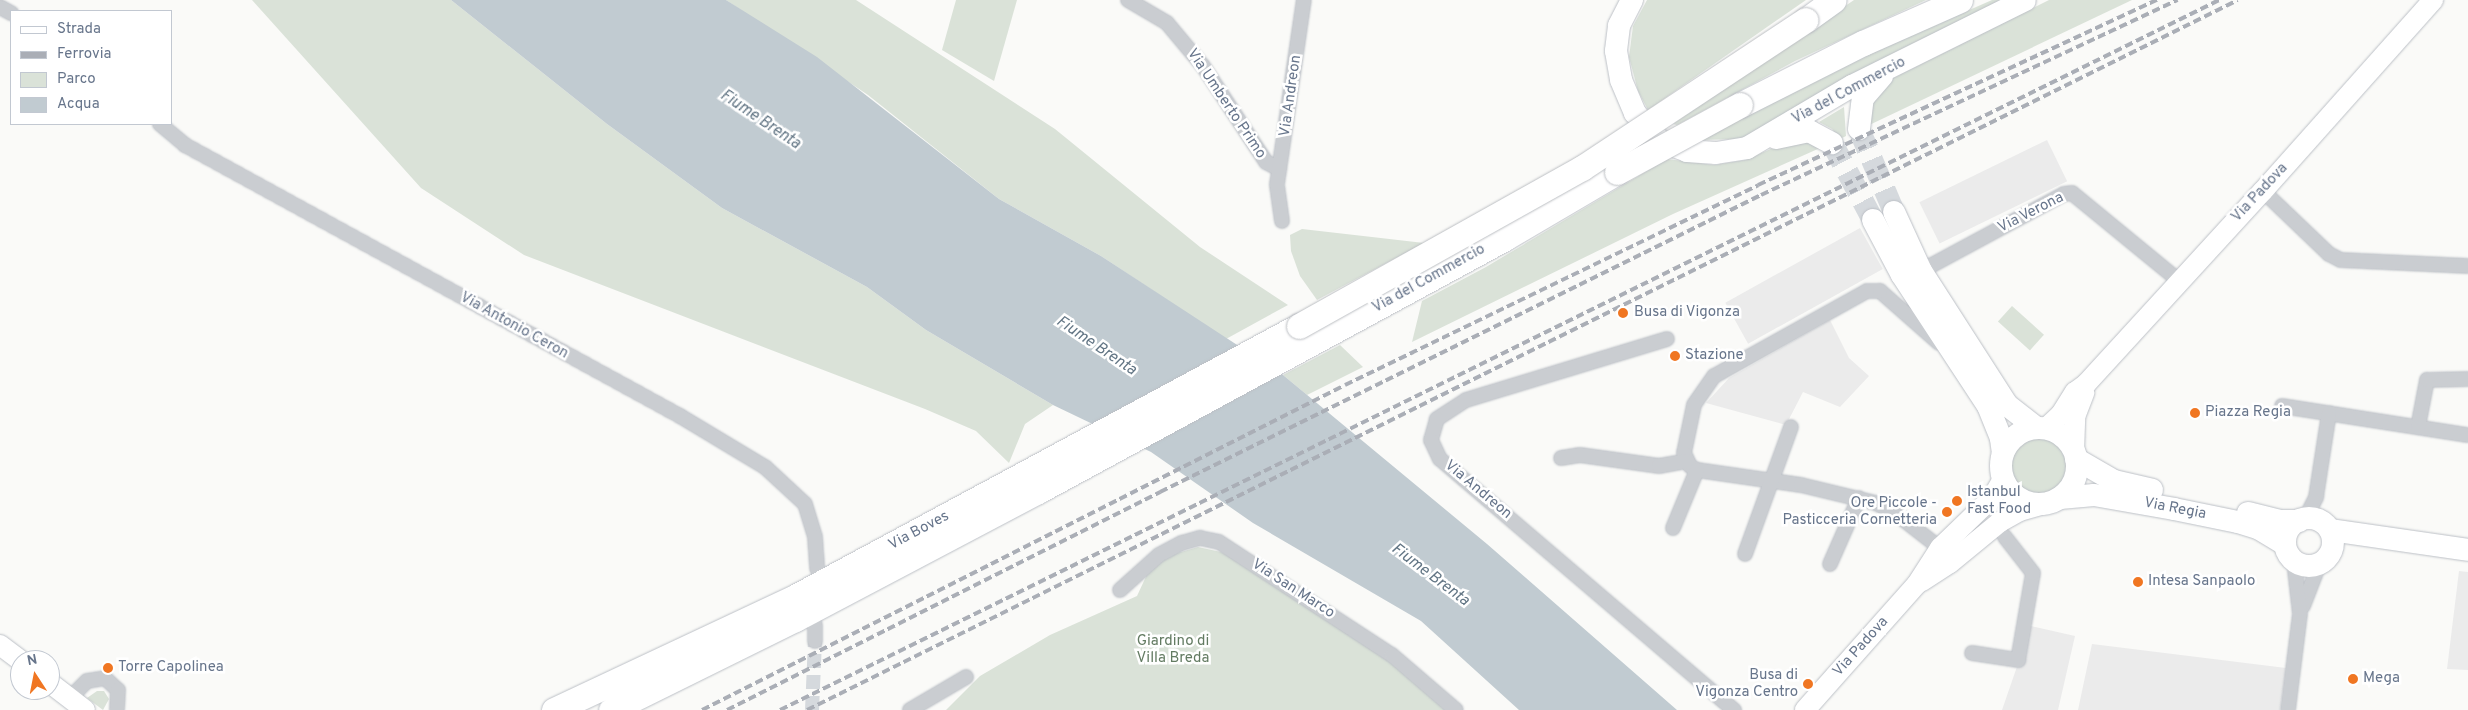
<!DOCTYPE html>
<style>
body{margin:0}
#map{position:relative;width:2468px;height:710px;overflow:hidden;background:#fafaf8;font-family:Overpass,sans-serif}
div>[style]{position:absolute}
.built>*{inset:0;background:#ebebeb;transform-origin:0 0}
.green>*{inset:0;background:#dae2d8;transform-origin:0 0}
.round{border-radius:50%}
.water>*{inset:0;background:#c1cbd1}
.street-tunnel>*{height:14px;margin-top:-7px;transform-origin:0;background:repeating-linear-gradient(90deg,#d5d9dd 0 14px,transparent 0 21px)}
.primary-tunnel>*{height:22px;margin-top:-11px;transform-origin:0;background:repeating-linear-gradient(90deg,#d5d9dd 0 22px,transparent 0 33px)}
.roads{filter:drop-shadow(0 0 1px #bcc0c6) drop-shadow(0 0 1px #bcc0c6)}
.street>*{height:14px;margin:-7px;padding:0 7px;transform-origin:7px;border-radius:7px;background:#cacdd1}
.secondary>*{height:20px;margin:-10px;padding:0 10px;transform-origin:10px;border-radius:10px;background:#fff}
.primary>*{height:22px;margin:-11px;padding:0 11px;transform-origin:11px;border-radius:11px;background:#fff}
.primary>.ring{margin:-11px;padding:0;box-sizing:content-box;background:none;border:22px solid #fff;border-radius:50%}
.highway>*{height:25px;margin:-12.5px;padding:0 12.5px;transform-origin:12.5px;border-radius:12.5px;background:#fff}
.rail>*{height:4px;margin-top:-2px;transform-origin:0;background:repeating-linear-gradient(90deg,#aaaeb6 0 8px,transparent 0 12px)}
.bridges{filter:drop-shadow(0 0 1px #bcbfc3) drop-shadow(0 0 1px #bcbfc3)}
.highway-bridge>*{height:25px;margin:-12.5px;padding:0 12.5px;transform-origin:12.5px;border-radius:12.5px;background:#fff}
.dots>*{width:14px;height:14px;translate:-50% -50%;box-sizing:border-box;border:2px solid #fff;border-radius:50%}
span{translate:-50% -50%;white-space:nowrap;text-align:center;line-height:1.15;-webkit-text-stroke:5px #fff;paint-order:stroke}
.street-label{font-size:15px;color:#67758b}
.poi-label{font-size:15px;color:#67758b}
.left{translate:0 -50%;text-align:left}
.right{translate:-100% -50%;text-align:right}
.park-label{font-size:15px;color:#637b62}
.water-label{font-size:16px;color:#637685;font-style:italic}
.legend{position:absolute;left:10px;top:10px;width:162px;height:115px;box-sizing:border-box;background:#fff;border:1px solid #c2c8d1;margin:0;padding:6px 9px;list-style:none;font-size:15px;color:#67758b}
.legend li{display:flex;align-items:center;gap:10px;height:25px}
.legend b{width:25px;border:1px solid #c2c8d1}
.north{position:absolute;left:10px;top:650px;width:50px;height:50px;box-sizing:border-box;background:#fff;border:1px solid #c2c8d1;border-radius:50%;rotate:349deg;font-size:14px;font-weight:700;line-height:20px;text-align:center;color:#67758b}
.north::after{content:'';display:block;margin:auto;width:18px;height:22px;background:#f07622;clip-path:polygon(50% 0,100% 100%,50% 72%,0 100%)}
</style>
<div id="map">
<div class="built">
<i style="left:2047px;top:140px;width:46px;height:142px;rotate:64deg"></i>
<i style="left:1860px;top:228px;width:47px;height:154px;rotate:61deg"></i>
<i style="clip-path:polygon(1830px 320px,1849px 358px,1869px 376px,1840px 407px,1803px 392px,1786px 425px,1706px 403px,1729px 378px)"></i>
<i style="clip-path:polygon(2459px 571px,2468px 572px,2468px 670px,2447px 669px)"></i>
<i style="clip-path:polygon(2031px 626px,2075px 636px,2058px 710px,2002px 710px)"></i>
<i style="clip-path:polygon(2092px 644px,2286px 668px,2280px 710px,2078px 710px)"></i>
</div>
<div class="green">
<i style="clip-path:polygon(252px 0,451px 0,607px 124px,722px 208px,867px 287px,926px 330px,1053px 405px,1025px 424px,1009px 463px,976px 431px,925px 409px,524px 255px,421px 188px)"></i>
<i style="clip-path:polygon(726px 0,856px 0,1055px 129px,1200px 247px,1288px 305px,1226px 339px,1101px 256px,999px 199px,868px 95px)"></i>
<i style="clip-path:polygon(956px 0,1017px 0,994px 81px,942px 50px)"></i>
<i style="clip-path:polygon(1647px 0,1806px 0,1648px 110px,1638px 91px,1629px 57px,1633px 26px)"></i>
<i style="clip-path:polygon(1854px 0,1926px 0,1795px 61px,1677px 125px,1673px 124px)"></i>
<i style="clip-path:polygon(1992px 0,2002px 0,1789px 116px,1740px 139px,1699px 140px,1824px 74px)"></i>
<i style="clip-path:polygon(2049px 0,2132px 0,1863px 128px,1865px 110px,1885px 82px)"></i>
<i style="clip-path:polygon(1844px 107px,1846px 136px,1840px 139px,1832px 129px,1819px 122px)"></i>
<i style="clip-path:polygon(1792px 140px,1809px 141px,1820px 148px,1673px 214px,1412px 342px,1422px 301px,1486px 267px,1667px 159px,1714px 165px,1745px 160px)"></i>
<i style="clip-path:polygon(1302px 229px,1372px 237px,1424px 243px,1317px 300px,1300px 276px,1291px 251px,1290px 235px)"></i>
<i style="left:2012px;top:306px;width:43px;height:21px;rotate:42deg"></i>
<i style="clip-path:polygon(1340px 345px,1363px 367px,1307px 395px,1283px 375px)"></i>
<i class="round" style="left:2008px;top:433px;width:62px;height:62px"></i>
<i style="clip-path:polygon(1198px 547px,1221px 552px,1246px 564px,1393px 663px,1445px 710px,946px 710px,980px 676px,1050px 635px,1137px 596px,1149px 570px,1167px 556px)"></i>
<i style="clip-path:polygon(97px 691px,104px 691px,109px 699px,103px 710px,87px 698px)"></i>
</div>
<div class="water">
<i style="clip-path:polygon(451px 0,726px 0,817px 57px,999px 199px,1101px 256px,1283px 375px,1487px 544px,1677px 710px,1519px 710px,1421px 621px,1253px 523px,1151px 452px,1053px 405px,926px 330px,867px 287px,722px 208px,607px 124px)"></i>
</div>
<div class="street-tunnel">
<i style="left:812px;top:710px;width:69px;rotate:-87.5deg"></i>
</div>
<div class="primary-tunnel">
<i style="left:1859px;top:129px;width:90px;rotate:67.1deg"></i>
<i style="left:1832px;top:143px;width:87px;rotate:62deg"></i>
</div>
<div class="roads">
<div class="street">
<i style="left:1128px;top:0;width:45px;rotate:30.5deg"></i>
<i style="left:1167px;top:23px;width:56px;rotate:50.1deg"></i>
<i style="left:1203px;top:66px;width:115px;rotate:56.7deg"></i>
<i style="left:1266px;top:162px;width:15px;rotate:28deg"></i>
<i style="left:0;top:7px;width:13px;rotate:29deg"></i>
<i style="left:160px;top:124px;width:33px;rotate:40deg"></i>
<i style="left:185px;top:145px;width:564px;rotate:28.7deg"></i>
<i style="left:680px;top:416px;width:99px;rotate:31deg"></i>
<i style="left:765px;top:467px;width:54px;rotate:42.8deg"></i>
<i style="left:805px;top:504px;width:34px;rotate:73deg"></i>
<i style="left:815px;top:537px;width:32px;rotate:86deg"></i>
<i style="left:2263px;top:191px;width:91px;rotate:43.7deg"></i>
<i style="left:2329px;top:254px;width:13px;rotate:27deg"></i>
<i style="left:2341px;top:260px;width:127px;rotate:2.7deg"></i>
<i style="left:1282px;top:221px;width:37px;rotate:-98deg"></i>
<i style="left:1277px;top:184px;width:186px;rotate:-81.7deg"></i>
<i style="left:1921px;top:271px;width:162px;rotate:-28.3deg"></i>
<i style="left:2064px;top:194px;width:8px;rotate:-7deg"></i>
<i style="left:2072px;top:193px;width:137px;rotate:39.4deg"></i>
<i style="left:1667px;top:339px;width:210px;rotate:163.1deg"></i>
<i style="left:1466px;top:400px;width:35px;rotate:147deg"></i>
<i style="left:1437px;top:419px;width:22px;rotate:106deg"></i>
<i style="left:1431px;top:440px;width:21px;rotate:65deg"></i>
<i style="left:1440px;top:459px;width:387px;rotate:40.5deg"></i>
<i style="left:1939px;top:343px;width:79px;rotate:-138.6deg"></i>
<i style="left:1880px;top:291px;width:13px;rotate:180deg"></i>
<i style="left:1867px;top:291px;width:175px;rotate:150.9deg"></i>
<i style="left:1714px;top:376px;width:35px;rotate:125deg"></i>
<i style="left:1694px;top:405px;width:49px;rotate:101.8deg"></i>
<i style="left:1684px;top:453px;width:14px;rotate:65deg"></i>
<i style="left:1690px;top:466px;width:8px;rotate:30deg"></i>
<i style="left:1697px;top:470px;width:105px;rotate:8.2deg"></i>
<i style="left:1801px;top:485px;width:77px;rotate:13.5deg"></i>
<i style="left:1876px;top:503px;width:21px;rotate:28deg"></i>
<i style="left:1895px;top:513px;width:57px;rotate:37.9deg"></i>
<i style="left:2282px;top:406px;width:188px;rotate:8.9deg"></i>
<i style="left:2418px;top:427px;width:48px;rotate:-79.2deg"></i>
<i style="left:2427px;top:380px;width:41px;rotate:-1.4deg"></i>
<i style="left:1561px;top:458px;width:19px;rotate:-9deg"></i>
<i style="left:1580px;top:455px;width:80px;rotate:7.9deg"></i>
<i style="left:1659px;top:466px;width:28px;rotate:-10deg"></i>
<i style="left:2305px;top:519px;width:25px;rotate:-63deg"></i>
<i style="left:2316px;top:497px;width:85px;rotate:-81.2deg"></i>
<i style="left:1673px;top:528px;width:63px;rotate:-67.5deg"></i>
<i style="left:1745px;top:554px;width:135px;rotate:-70.1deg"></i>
<i style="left:1830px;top:564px;width:72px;rotate:-66.3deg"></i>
<i style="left:1120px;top:590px;width:52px;rotate:-41.9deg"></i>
<i style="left:1159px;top:555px;width:26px;rotate:-28deg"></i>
<i style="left:1182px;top:543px;width:19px;rotate:-16deg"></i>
<i style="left:1200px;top:538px;width:19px;rotate:12deg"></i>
<i style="left:1219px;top:542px;width:207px;rotate:33.2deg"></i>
<i style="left:1392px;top:655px;width:84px;rotate:40.7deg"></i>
<i style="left:2303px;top:606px;width:44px;rotate:-68.7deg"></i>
<i style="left:815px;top:641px;width:16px;rotate:-90deg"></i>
<i style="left:1972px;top:653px;width:47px;rotate:8.7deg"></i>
<i style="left:2018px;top:660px;width:88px;rotate:-80.2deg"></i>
<i style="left:2033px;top:573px;width:46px;rotate:-127.9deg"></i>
<i style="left:70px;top:698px;width:24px;rotate:-45deg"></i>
<i style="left:87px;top:681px;width:18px;rotate:-9deg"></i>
<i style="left:105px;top:678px;width:18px;rotate:43deg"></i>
<i style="left:118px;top:690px;width:20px;rotate:93deg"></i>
<i style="left:910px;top:710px;width:65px;rotate:-30.5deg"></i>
<i style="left:2288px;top:710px;width:97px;rotate:-82.9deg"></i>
<i style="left:2300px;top:614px;width:53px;rotate:-96.5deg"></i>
</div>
<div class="secondary">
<i style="left:2045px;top:429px;width:22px;rotate:-43deg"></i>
<i style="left:2061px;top:414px;width:26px;rotate:-58deg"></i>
<i style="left:2075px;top:392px;width:14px;rotate:-36deg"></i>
<i style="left:2086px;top:384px;width:262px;rotate:-47.5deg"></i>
<i style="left:2263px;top:191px;width:256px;rotate:-48.3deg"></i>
<i style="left:2074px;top:452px;width:35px;rotate:-88deg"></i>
<i style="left:2075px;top:417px;width:26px;rotate:-69deg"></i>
<i style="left:1922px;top:581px;width:33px;rotate:-33deg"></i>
<i style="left:1950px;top:563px;width:65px;rotate:-39.4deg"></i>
<i style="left:2000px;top:522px;width:23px;rotate:-29deg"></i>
<i style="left:2020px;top:511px;width:22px;rotate:-16deg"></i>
<i style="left:0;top:645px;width:25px;rotate:37deg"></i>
<i style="left:50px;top:683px;width:44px;rotate:37.6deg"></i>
<i style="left:1805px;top:710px;width:169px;rotate:-48.4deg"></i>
<i style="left:1917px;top:584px;width:43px;rotate:-57.4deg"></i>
<i style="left:1940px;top:548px;width:72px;rotate:-43.9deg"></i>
<i style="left:1992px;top:498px;width:22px;rotate:-60deg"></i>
</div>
<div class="primary">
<i style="left:1632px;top:0;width:29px;rotate:117deg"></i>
<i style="left:1619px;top:26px;width:25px;rotate:97deg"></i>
<i style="left:1616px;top:51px;width:29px;rotate:80deg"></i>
<i style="left:1621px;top:80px;width:36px;rotate:67deg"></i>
<i style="left:1635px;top:113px;width:38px;rotate:48deg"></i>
<i style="left:1660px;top:141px;width:29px;rotate:20deg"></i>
<i style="left:1687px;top:151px;width:29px;rotate:4deg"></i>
<i style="left:1716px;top:153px;width:31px;rotate:-9deg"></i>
<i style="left:1747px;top:148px;width:122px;rotate:-30.6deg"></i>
<i style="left:1852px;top:86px;width:193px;rotate:-26.4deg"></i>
<i style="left:1859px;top:129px;width:31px;rotate:-83deg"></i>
<i style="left:1863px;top:98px;width:29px;rotate:-49deg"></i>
<i style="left:1776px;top:138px;width:34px;rotate:-12deg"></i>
<i style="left:1809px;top:131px;width:26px;rotate:28deg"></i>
<i style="left:1894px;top:212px;width:65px;rotate:65.4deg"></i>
<i style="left:1921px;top:271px;width:159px;rotate:57.3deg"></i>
<i style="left:2007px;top:405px;width:37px;rotate:38deg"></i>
<i style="left:1873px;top:220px;width:62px;rotate:62.2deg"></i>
<i style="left:1902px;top:275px;width:157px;rotate:56.7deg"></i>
<i style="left:1988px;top:406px;width:35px;rotate:68deg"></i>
<i style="left:2001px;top:439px;width:14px;rotate:82deg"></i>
<i class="ring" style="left:2001px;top:428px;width:54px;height:54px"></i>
<i style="left:2076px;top:459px;width:44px;rotate:30.1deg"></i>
<i style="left:2114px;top:481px;width:39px;rotate:13deg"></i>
<i style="left:2060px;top:498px;width:34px;rotate:-5deg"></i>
<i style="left:2094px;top:495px;width:81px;rotate:9.9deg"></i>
<i style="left:2174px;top:509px;width:65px;rotate:11.5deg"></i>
<i style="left:2238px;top:522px;width:21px;rotate:17deg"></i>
<i style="left:2258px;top:528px;width:31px;rotate:31deg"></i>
<i style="left:2248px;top:513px;width:34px;rotate:14deg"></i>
<i style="left:2281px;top:521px;width:18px"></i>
<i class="ring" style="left:2285px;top:518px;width:26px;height:26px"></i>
<i style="left:2330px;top:530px;width:139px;rotate:8.2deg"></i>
</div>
<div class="highway">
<i style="left:1806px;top:20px;width:34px;rotate:-36deg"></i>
<i style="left:1740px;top:105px;width:138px;rotate:-26.8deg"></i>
<i style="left:1863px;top:43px;width:106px;rotate:-23.9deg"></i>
<i style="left:554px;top:710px;width:266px;rotate:-25.1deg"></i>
<i style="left:795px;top:597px;width:572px;rotate:-28.27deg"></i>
<i style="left:611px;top:710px;width:205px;rotate:-26.3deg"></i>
<i style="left:795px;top:619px;width:275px;rotate:-27.8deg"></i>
<i style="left:1038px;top:491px;width:531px;rotate:-28.45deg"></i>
<i style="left:1505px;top:238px;width:130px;rotate:-30.5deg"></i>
</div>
</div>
<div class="rail">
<i style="left:702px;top:710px;width:720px;rotate:-26.81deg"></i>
<i style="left:1345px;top:385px;width:459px;rotate:-25.8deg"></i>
<i style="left:1758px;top:185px;width:440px;rotate:-24.9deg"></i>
<i style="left:727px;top:710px;width:485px;rotate:-26.7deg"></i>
<i style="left:1160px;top:492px;width:670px;rotate:-26.3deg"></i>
<i style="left:1761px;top:195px;width:460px;rotate:-25.1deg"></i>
<i style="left:780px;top:710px;width:1605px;rotate:-26.26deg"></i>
<i style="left:807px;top:710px;width:1597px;rotate:-26.39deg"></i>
</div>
<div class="bridges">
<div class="highway-bridge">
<i style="left:1617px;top:172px;width:140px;rotate:-28.6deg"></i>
<i style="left:1299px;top:326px;width:324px;rotate:-29.2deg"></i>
<i style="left:1582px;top:168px;width:268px;rotate:-33.5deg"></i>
</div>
</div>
<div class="dots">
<i style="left:1623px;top:313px;background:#f07622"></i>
<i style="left:1675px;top:356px;background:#f07622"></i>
<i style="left:2195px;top:413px;background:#f07622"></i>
<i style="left:1957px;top:501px;background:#f07622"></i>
<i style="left:1947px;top:512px;background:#f07622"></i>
<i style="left:2138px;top:582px;background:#f07622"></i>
<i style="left:108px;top:668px;background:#f07622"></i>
<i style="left:2353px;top:679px;background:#f07622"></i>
<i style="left:1808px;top:684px;background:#f07622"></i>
</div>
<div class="street-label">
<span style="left:1849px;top:91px;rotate:-28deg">Via del Commercio</span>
<span style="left:1291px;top:96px;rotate:-82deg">Via Andreon</span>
<span style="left:1226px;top:104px;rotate:56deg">Via Umberto Primo</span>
<span style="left:2260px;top:193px;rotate:-47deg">Via Padova</span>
<span style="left:2031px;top:213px;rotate:-27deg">Via Verona</span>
<span style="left:1429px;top:279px;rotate:-29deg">Via del Commercio</span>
<span style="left:514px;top:326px;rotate:29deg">Via Antonio Ceron</span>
<span style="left:1478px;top:490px;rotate:40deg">Via Andreon</span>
<span style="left:2175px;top:509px;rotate:11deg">Via Regia</span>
<span style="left:919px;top:531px;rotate:-28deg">Via Boves</span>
<span style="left:1293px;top:589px;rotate:33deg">Via San Marco</span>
<span style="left:1861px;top:647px;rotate:-48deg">Via Padova</span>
</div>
<div class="poi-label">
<span class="left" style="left:1634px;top:313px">Busa di Vigonza</span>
<span class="left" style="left:1685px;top:356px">Stazione</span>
<span class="left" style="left:2205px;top:413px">Piazza Regia</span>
<span class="left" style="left:1967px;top:501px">Istanbul<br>Fast Food</span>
<span class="right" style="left:1937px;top:512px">Ore Piccole -<br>Pasticceria Cornetteria</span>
<span class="left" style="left:2148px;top:582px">Intesa Sanpaolo</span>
<span class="left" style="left:118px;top:668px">Torre Capolinea</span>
<span class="right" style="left:1798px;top:684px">Busa di<br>Vigonza Centro</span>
<span class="left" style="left:2363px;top:679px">Mega</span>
</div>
<div class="park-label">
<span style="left:1173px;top:650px">Giardino di<br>Villa Breda</span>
</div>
<div class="water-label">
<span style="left:760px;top:120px;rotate:34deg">Fiume Brenta</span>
<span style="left:1096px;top:346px;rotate:34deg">Fiume Brenta</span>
<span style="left:1430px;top:575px;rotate:37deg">Fiume Brenta</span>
</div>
<ul class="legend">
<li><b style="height:6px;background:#fff"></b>Strada</li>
<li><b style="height:6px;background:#aaaeb6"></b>Ferrovia</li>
<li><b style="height:14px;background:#dae2d8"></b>Parco</li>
<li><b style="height:14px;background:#c1cbd1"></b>Acqua</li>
</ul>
<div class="north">N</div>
</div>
